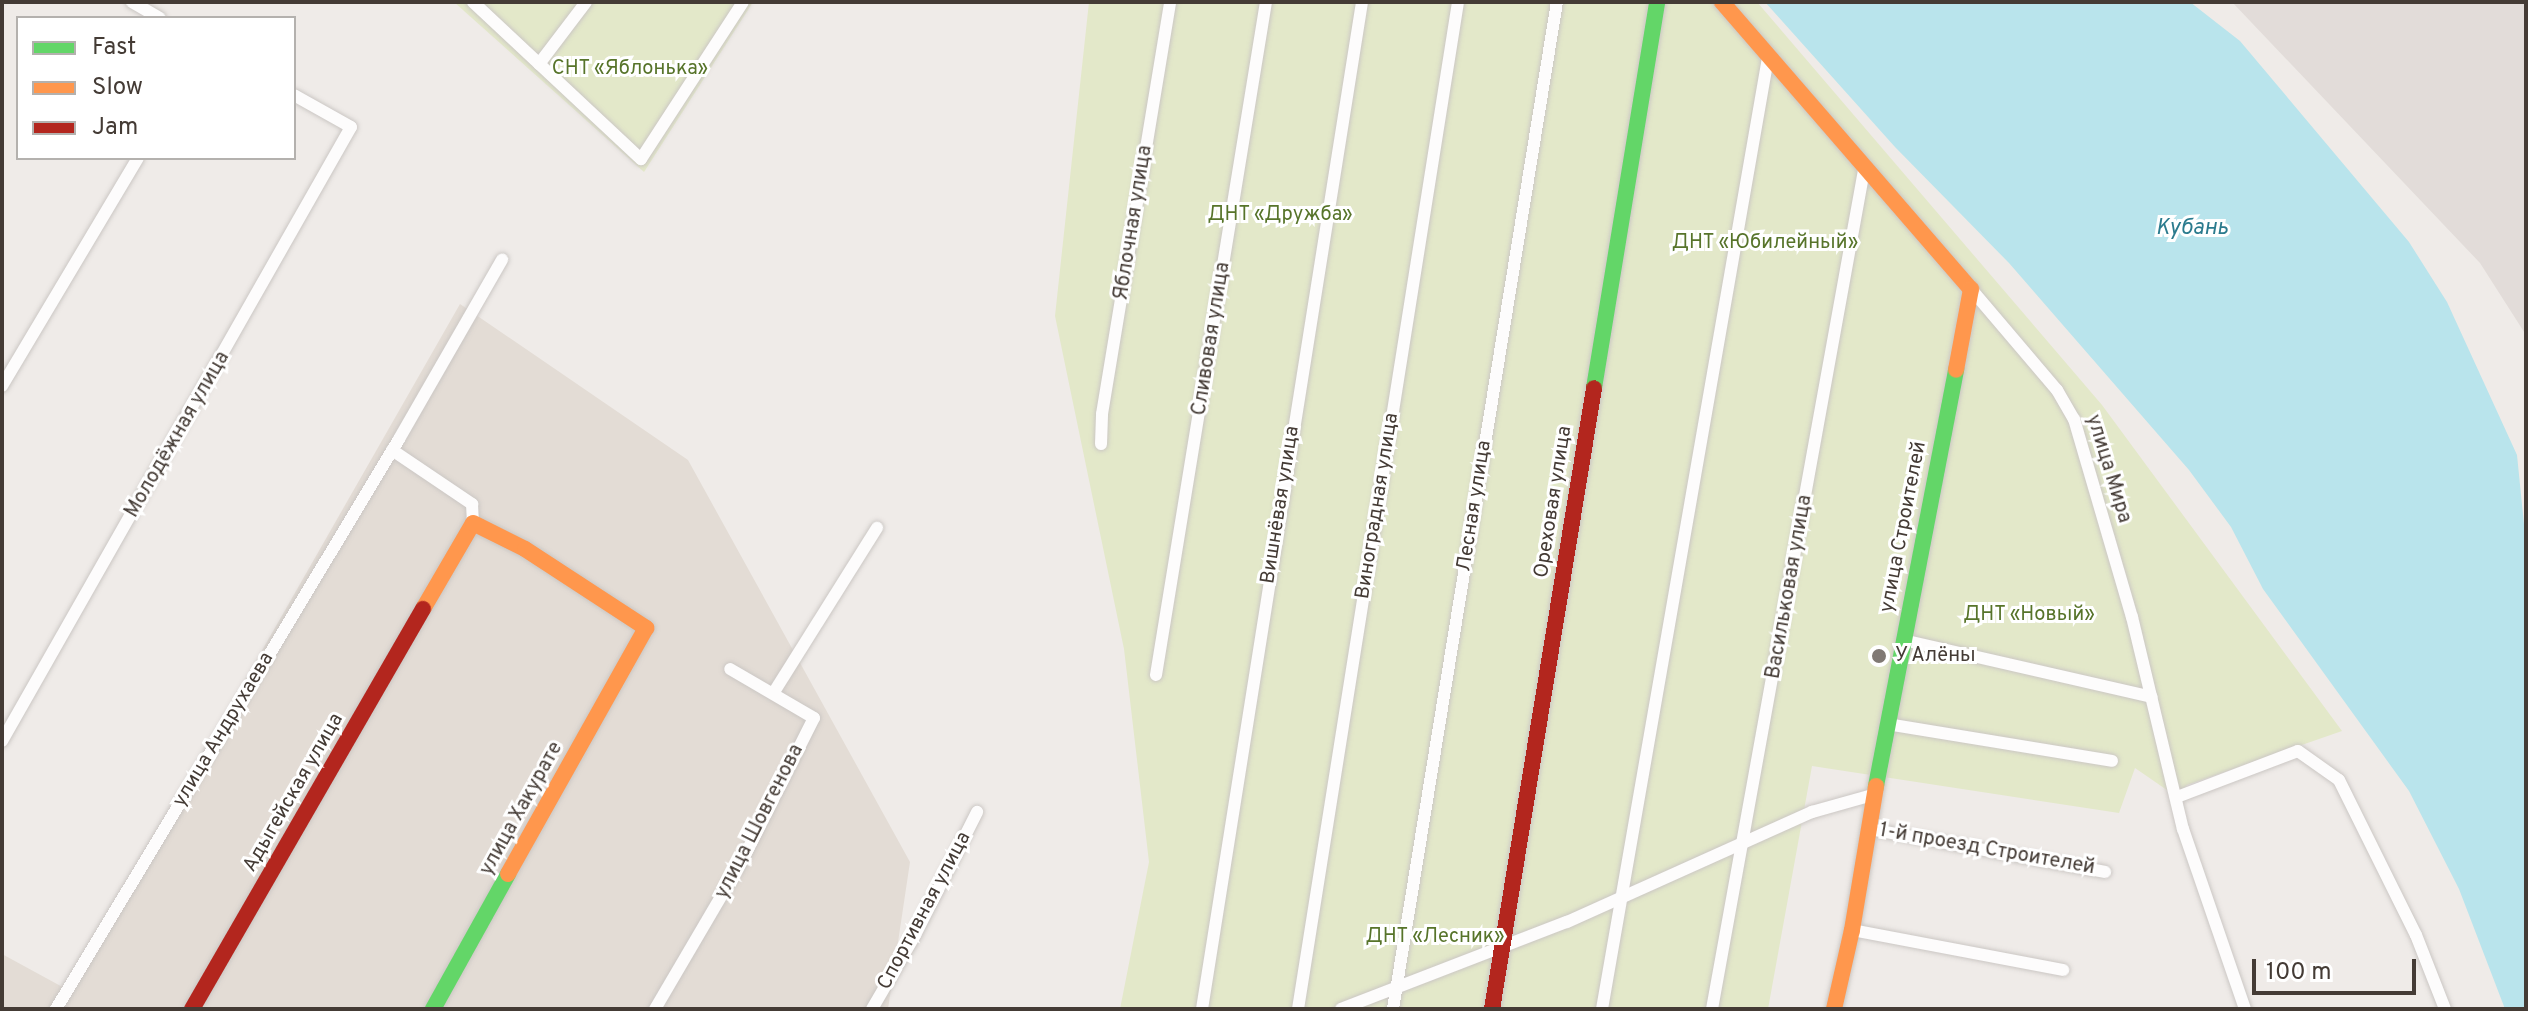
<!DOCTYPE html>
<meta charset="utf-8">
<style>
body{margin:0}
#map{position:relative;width:2528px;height:1011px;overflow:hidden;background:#efebe8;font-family:Overpass,sans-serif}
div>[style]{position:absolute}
.residential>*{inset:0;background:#e3dcd5}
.industrial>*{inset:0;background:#e2dcd9}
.green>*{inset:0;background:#e3e8c9}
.water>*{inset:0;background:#b9e4ec}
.roads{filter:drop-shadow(0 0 2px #cbc7c4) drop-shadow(0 0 2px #cbc7c4)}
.street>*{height:12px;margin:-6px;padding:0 6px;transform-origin:6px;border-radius:6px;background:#fdfcfc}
.fast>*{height:16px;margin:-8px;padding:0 8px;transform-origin:8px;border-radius:8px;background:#63d668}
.slow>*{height:16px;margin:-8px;padding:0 8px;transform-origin:8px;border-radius:8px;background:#ff974d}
.jam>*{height:16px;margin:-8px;padding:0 8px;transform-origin:8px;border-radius:8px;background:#b3261e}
.dots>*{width:22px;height:22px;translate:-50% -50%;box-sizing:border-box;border:4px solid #fff;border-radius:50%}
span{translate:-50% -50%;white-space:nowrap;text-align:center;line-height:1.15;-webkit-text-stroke:6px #fff;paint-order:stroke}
.park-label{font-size:20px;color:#57742a}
.street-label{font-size:20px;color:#443b35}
.poi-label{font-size:20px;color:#443b35}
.left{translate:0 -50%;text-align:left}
.water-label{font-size:22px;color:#2b7b8e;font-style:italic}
.frame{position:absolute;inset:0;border:4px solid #443b35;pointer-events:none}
.legend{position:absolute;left:16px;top:16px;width:280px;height:144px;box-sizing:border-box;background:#fff;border:2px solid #b4b1ae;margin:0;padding:10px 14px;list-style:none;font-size:24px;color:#443b35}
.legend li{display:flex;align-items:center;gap:16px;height:40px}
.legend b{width:40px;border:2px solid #b4b1ae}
.scale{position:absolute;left:2252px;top:959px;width:164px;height:36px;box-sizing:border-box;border:4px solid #443b35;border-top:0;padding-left:10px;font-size:24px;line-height:28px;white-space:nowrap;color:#443b35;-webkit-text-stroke:6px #fff;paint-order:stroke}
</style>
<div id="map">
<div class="residential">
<i style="clip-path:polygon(460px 304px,688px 460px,910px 862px,888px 1009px,2px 1009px,2px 954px,68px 990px)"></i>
</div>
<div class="industrial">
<i style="clip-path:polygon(2232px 2px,2526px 2px,2526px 335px,2480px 263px)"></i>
</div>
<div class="green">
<i style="clip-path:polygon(454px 2px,753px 2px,644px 172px)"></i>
<i style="clip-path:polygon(1089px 2px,1757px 2px,2102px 405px,2342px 731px,2187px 785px,2177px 797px,2135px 768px,2119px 813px,1812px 766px,1768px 1009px,1120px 1009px,1149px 862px,1124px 649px,1055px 316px)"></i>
</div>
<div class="water">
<i style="clip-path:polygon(1765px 2px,2190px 2px,2240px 41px,2409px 242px,2447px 302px,2517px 455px,2526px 544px,2526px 1009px,2505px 1009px,2459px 889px,2409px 791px,2263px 589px,2231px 527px,2189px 470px,2009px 263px,1895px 147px)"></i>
</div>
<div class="roads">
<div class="street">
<i style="left:132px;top:2px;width:32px;rotate:30deg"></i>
<i style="left:473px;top:2px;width:230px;rotate:43.1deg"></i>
<i style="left:641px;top:159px;width:187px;rotate:-57deg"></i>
<i style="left:539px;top:64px;width:78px;rotate:-52.8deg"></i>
<i style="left:1971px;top:289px;width:133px;rotate:49.6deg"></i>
<i style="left:2057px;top:390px;width:34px;rotate:60deg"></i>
<i style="left:2074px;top:419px;width:206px;rotate:73.7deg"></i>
<i style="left:2132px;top:617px;width:218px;rotate:76.5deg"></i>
<i style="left:2183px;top:829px;width:190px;rotate:71deg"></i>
<i style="left:2px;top:386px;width:265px;rotate:-59.2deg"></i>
<i style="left:1101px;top:444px;width:30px;rotate:-88deg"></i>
<i style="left:1102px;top:414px;width:418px;rotate:-80.6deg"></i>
<i style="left:392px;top:450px;width:97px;rotate:34deg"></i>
<i style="left:472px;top:504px;width:19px;rotate:87deg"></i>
<i style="left:1903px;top:640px;width:255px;rotate:12.9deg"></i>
<i style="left:1156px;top:675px;width:682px;rotate:-80.72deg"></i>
<i style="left:774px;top:692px;width:194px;rotate:-57.9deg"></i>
<i style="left:1887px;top:724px;width:228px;rotate:9.3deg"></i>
<i style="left:2px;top:741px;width:706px;rotate:-60.39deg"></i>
<i style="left:351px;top:127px;width:65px;rotate:-150.7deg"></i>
<i style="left:2177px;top:797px;width:129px;rotate:-20.8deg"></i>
<i style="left:2298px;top:751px;width:50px;rotate:35.3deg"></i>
<i style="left:2339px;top:780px;width:173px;rotate:63.6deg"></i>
<i style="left:2416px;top:935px;width:79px;rotate:68.6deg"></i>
<i style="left:1869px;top:829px;width:240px;rotate:10.3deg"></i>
<i style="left:1852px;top:930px;width:215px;rotate:10.7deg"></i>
<i style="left:56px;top:1009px;width:665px;rotate:-58.96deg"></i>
<i style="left:399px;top:439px;width:207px;rotate:-60.1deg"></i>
<i style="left:655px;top:1009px;width:172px;rotate:-59.6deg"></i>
<i style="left:742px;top:861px;width:160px;rotate:-63.3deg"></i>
<i style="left:814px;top:718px;width:97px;rotate:-149.7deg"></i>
<i style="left:872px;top:1009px;width:86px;rotate:-59.8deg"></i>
<i style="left:915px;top:935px;width:138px;rotate:-63.2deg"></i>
<i style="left:1202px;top:1009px;width:1020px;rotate:-80.97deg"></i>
<i style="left:1298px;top:1009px;width:1020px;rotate:-80.97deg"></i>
<i style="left:1341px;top:1009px;width:242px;rotate:-21.1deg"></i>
<i style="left:1567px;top:922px;width:269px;rotate:-24.2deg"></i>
<i style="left:1812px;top:812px;width:66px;rotate:-15.7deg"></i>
<i style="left:1393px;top:1009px;width:1020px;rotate:-80.75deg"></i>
<i style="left:1602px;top:1009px;width:965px;rotate:-80.1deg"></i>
<i style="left:1712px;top:1009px;width:858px;rotate:-79.73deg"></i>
</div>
<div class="fast">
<i style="left:1594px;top:388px;width:391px;rotate:-80.7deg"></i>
<i style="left:1876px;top:786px;width:424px;rotate:-79.1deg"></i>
<i style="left:433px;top:1009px;width:154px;rotate:-60.9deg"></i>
</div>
<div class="slow">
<i style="left:1722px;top:2px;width:380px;rotate:49.1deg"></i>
<i style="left:1971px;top:289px;width:82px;rotate:100.5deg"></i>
<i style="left:423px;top:609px;width:99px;rotate:-59.8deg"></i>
<i style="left:473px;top:523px;width:58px;rotate:26.6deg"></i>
<i style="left:525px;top:549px;width:145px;rotate:33.1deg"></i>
<i style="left:646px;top:628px;width:282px;rotate:119.3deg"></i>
<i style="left:1834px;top:1009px;width:81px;rotate:-77.2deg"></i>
<i style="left:1852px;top:930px;width:146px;rotate:-80.5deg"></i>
</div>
<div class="jam">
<i style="left:192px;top:1009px;width:462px;rotate:-60deg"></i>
<i style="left:1492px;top:1009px;width:629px;rotate:-80.67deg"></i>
</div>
</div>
<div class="dots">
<i style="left:1879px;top:656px;background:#807974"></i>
</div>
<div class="park-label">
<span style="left:630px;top:69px">СНТ «Яблонька»</span>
<span style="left:1280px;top:215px">ДНТ «Дружба»</span>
<span style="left:1765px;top:243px">ДНТ «Юбилейный»</span>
<span style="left:2029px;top:615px">ДНТ «Новый»</span>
<span style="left:1435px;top:937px">ДНТ «Лесник»</span>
</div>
<div class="street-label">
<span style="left:1134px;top:223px;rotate:-81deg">Яблочная улица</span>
<span style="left:1212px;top:339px;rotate:-81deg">Сливовая улица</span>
<span style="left:178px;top:435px;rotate:-60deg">Молодёжная улица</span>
<span style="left:2108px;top:469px;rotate:73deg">улица Мира</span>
<span style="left:1554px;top:502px;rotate:-81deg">Ореховая улица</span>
<span style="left:1281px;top:505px;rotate:-81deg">Вишнёвая улица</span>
<span style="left:1378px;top:506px;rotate:-81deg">Виноградная улица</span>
<span style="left:1475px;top:506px;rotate:-81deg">Лесная улица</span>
<span style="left:1904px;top:527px;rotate:-79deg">улица Строителей</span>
<span style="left:1790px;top:587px;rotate:-80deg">Васильковая улица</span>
<span style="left:224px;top:730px;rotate:-59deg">улица Андрухаева</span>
<span style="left:294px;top:793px;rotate:-60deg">Адыгейская улица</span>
<span style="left:522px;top:809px;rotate:-61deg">улица Хакурате</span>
<span style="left:760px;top:822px;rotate:-63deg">улица Шовгенова</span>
<span style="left:1987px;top:850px;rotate:10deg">1-й проезд Строителей</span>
<span style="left:925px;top:911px;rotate:-62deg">Спортивная улица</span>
</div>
<div class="poi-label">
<span class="left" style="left:1895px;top:656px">У Алёны</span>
</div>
<div class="water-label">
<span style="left:2192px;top:229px">Кубань</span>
</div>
<div class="frame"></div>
<ul class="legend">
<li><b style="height:10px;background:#63d668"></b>Fast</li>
<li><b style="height:10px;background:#ff974d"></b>Slow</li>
<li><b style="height:10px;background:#b3261e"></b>Jam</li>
</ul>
<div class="scale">100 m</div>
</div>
